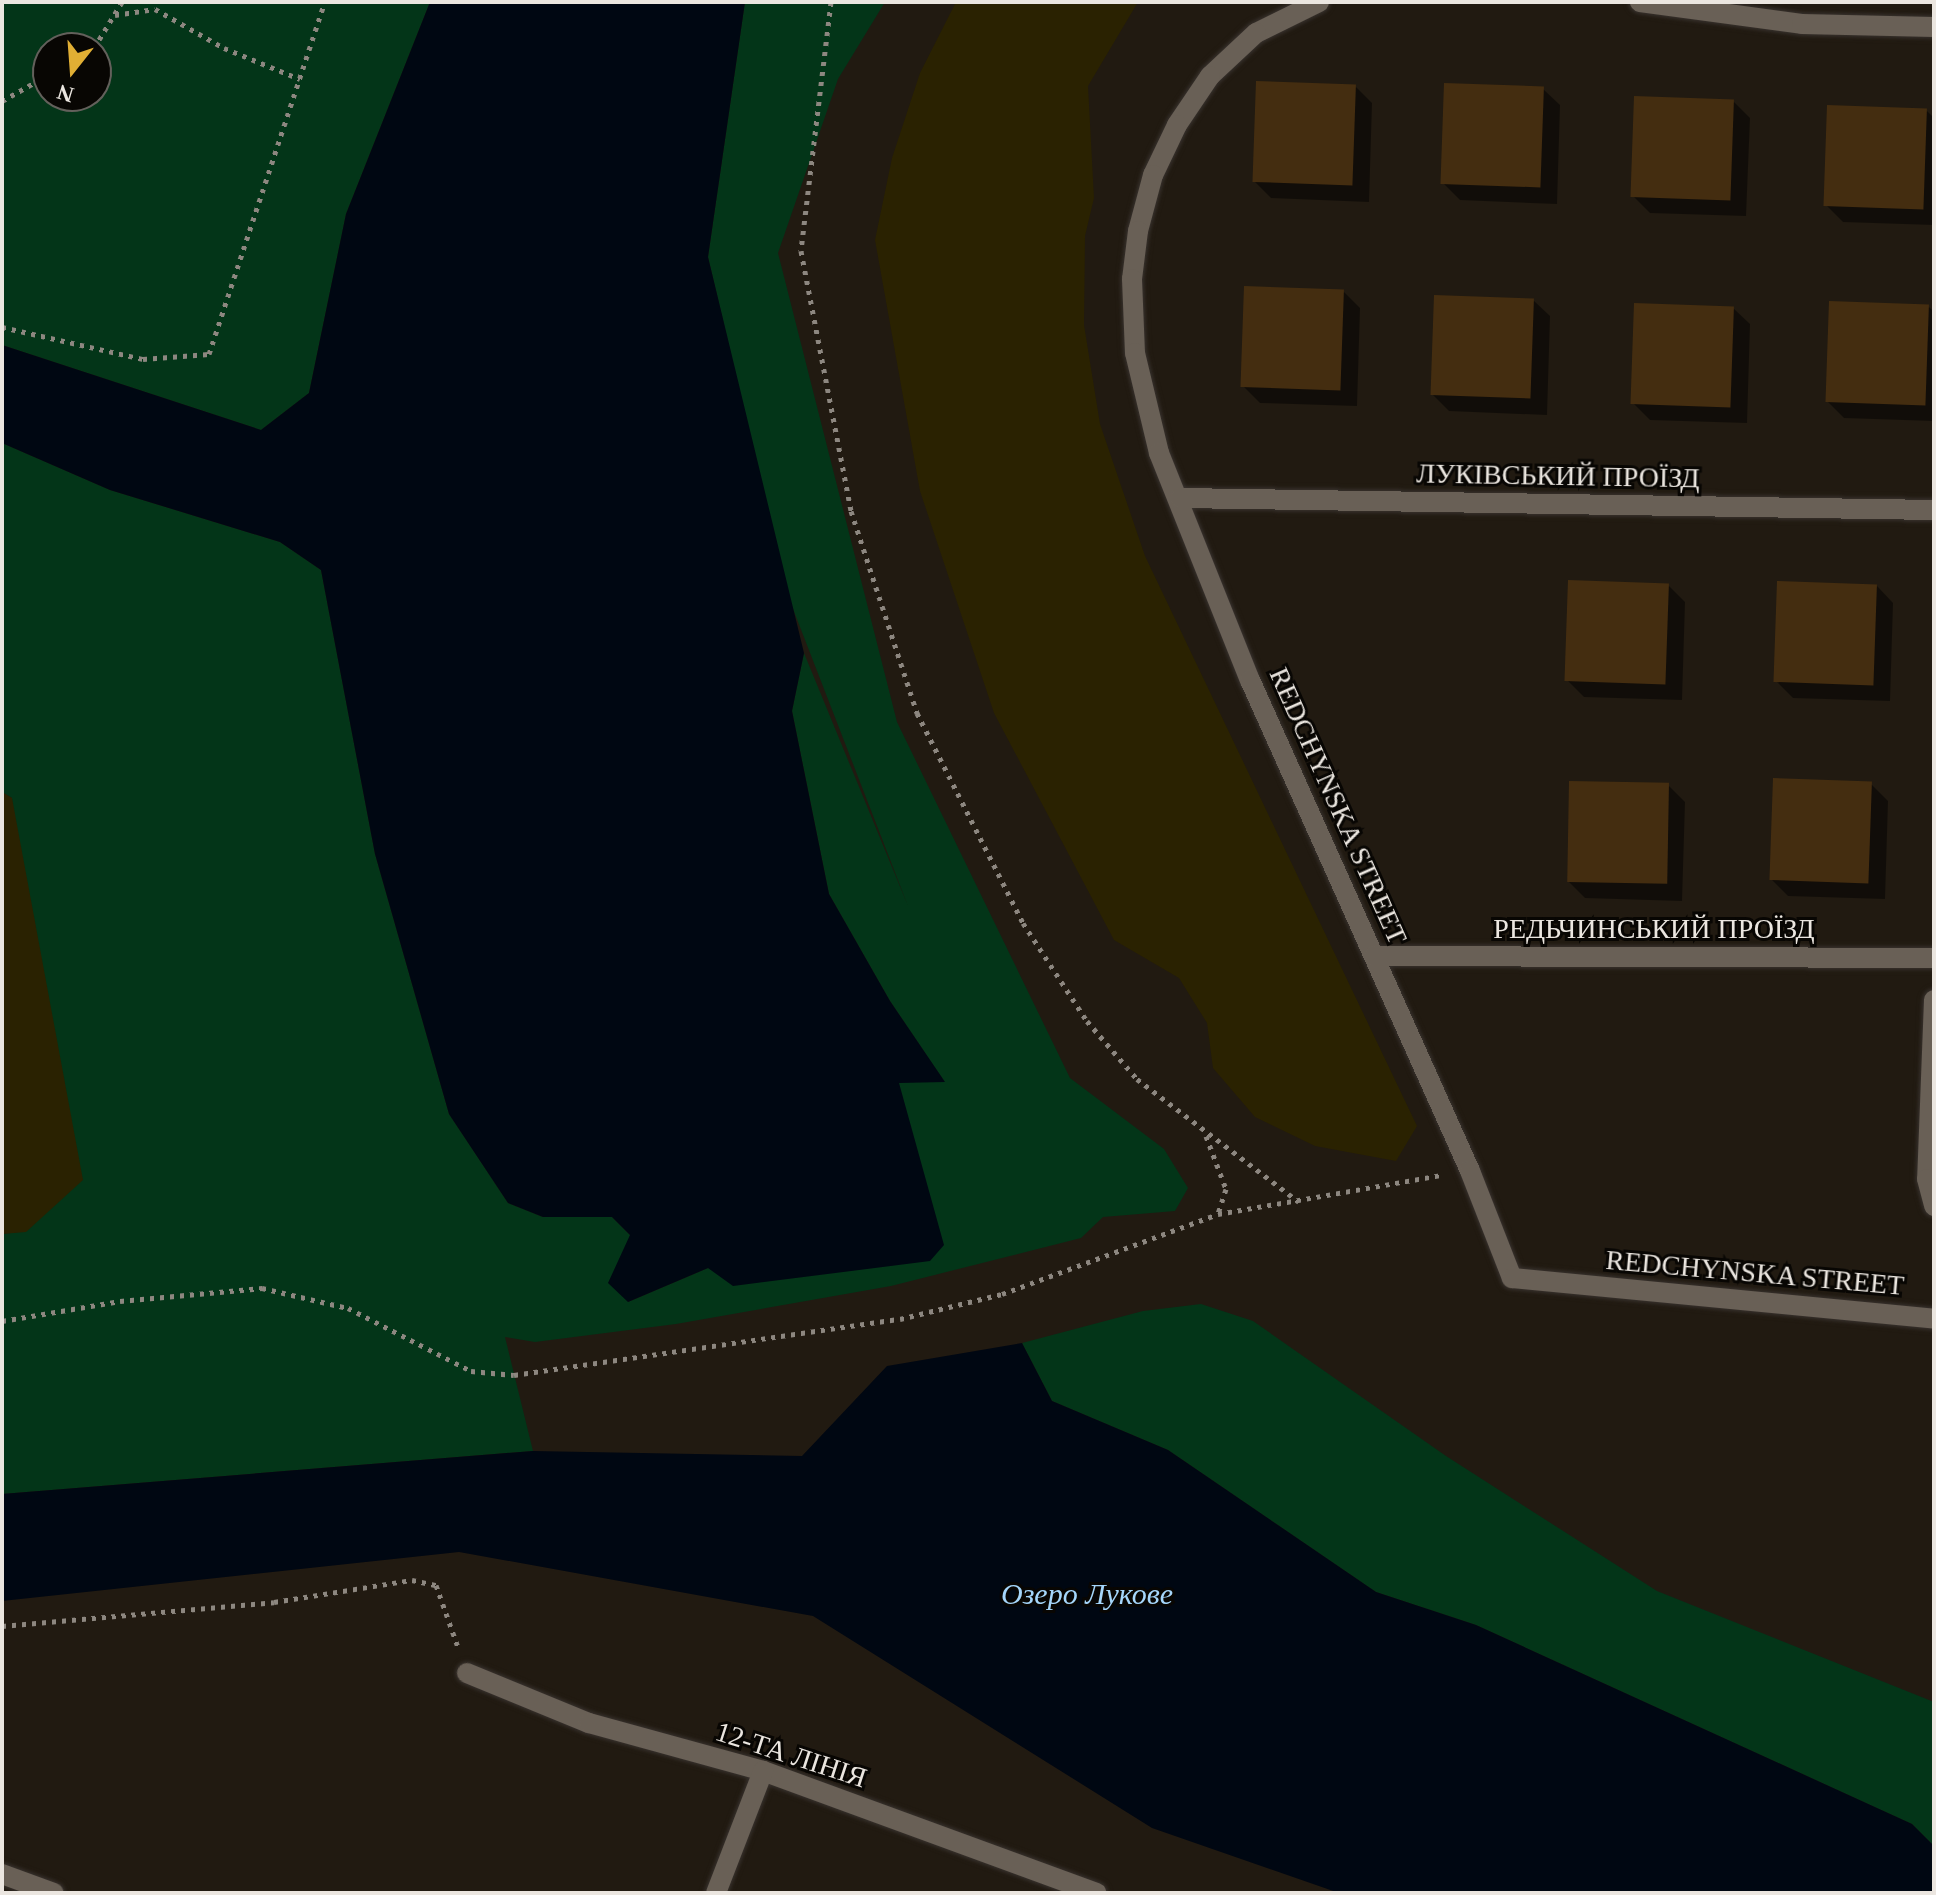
<!DOCTYPE html>
<meta charset="utf-8">
<style>
body{margin:0}
#map{position:relative;width:1936px;height:1895px;overflow:hidden;background:#211a11;font-family:Georgia,serif}
div>[style]{position:absolute}
.green>*{inset:0;background:#033518}
.sand>*{inset:0;background:#2a2201}
.water>*{inset:0;background:#000712}
.shadow>*{inset:0;background:#0007}
.building>*{inset:0;background:#442d10;transform-origin:0 0}
.path>*{height:5px;margin-top:-2.5px;transform-origin:0;background:repeating-linear-gradient(90deg,#8d8780 0 4px,transparent 0 10px)}
.roads{filter:drop-shadow(0 0 2px #38322e) drop-shadow(0 0 2px #38322e)}
.lane>*{height:20px;margin:-10px;padding:0 10px;transform-origin:10px;border-radius:10px;background:#696056}
.street>*{height:20px;margin:-10px;padding:0 10px;transform-origin:10px;border-radius:10px;background:#696056}
span{translate:-50% -50%;white-space:nowrap;text-align:center;line-height:1.15;-webkit-text-stroke:6px #080603;paint-order:stroke}
.street-label{font-size:28px;color:#ebe6e0}
.water-label{font-size:30px;color:#a5d6fb;font-style:italic}
.frame{position:absolute;inset:0;border:4px solid #ebe6e0;pointer-events:none}
.north{position:absolute;left:32px;top:32px;width:80px;height:80px;box-sizing:border-box;background:#080603;border:2px solid #63605b;border-radius:50%;rotate:197deg;font-size:22px;font-weight:700;line-height:32px;text-align:center;color:#ebe6e0}
.north::after{content:'';display:block;margin:auto;width:28px;height:36px;background:#e1af34;clip-path:polygon(50% 0,100% 100%,50% 72%,0 100%)}
</style>
<div id="map">
<div class="green">
<i style="clip-path:polygon(evenodd,2px 2px,430px 2px,346px 214px,309px 393px,261px 430px,2px 345px,2px 2px,48px 48px,96px 48px,96px 96px,48px 96px,48px 48px)"></i>
<i style="clip-path:polygon(745px 2px,885px 2px,838px 79px,778px 253px,897px 722px,1070px 1078px,1164px 1149px,1188px 1188px,1175px 1211px,1103px 1217px,1081px 1238px,891px 1286px,676px 1324px,535px 1342px,505px 1337px,533px 1451px,2px 1494px,2px 1234px,26px 1231px,12px 798px,2px 792px,2px 443px,110px 490px,280px 542px,321px 570px,375px 854px,449px 1114px,508px 1203px,543px 1217px,612px 1217px,630px 1235px,628px 1302px,708px 1268px,899px 1082px,944px 1081px,890px 1001px,829px 894px,792px 711px,804px 653px,908px 906px,788px 596px,708px 257px)"></i>
<i style="clip-path:polygon(1201px 1304px,1253px 1321px,1446px 1456px,1657px 1591px,1934px 1702px,1934px 1846px,1912px 1824px,1476px 1625px,1376px 1592px,1168px 1450px,1052px 1401px,1022px 1343px,1143px 1311px)"></i>
</div>
<div class="sand">
<i style="clip-path:polygon(956px 2px,1138px 2px,1088px 86px,1094px 198px,1085px 236px,1084px 325px,1100px 424px,1145px 556px,1417px 1126px,1396px 1161px,1315px 1146px,1255px 1117px,1213px 1068px,1207px 1023px,1179px 978px,1114px 940px,994px 713px,920px 491px,875px 240px,892px 158px,920px 73px)"></i>
<i style="clip-path:polygon(2px 792px,12px 798px,83px 1180px,26px 1232px,2px 1234px)"></i>
</div>
<div class="water">
<i style="clip-path:polygon(430px 2px,745px 2px,708px 257px,804px 653px,792px 711px,829px 894px,890px 1001px,945px 1082px,899px 1083px,944px 1245px,930px 1261px,733px 1286px,708px 1268px,628px 1302px,608px 1283px,630px 1235px,612px 1217px,543px 1217px,508px 1203px,449px 1114px,375px 854px,321px 570px,280px 542px,110px 490px,2px 443px,2px 345px,261px 430px,309px 393px,346px 214px)"></i>
<i style="clip-path:polygon(1022px 1343px,1052px 1401px,1168px 1450px,1376px 1592px,1476px 1625px,1912px 1824px,1934px 1846px,1934px 1893px,1339px 1893px,1152px 1828px,813px 1616px,459px 1552px,2px 1601px,2px 1494px,533px 1451px,802px 1456px,887px 1366px)"></i>
</div>
<div class="shadow">
<i style="clip-path:polygon(1355px 86px,1372px 103px,1369px 202px,1271px 198px,1254px 181px)"></i>
<i style="clip-path:polygon(1543px 89px,1560px 105px,1557px 204px,1460px 200px,1443px 183px)"></i>
<i style="clip-path:polygon(1733px 101px,1750px 118px,1746px 216px,1650px 213px,1633px 196px)"></i>
<i style="clip-path:polygon(1926px 110px,1934px 118px,1934px 225px,1843px 222px,1826px 205px)"></i>
<i style="clip-path:polygon(1343px 291px,1360px 308px,1357px 406px,1260px 403px,1243px 386px)"></i>
<i style="clip-path:polygon(1533px 300px,1550px 316px,1547px 415px,1449px 411px,1433px 395px)"></i>
<i style="clip-path:polygon(1928px 306px,1934px 312px,1934px 421px,1844px 418px,1827px 401px)"></i>
<i style="clip-path:polygon(1733px 308px,1750px 324px,1747px 423px,1650px 420px,1633px 403px)"></i>
<i style="clip-path:polygon(1668px 585px,1685px 602px,1682px 700px,1584px 697px,1567px 680px)"></i>
<i style="clip-path:polygon(1877px 586px,1893px 603px,1890px 701px,1793px 698px,1776px 681px)"></i>
<i style="clip-path:polygon(1871px 784px,1888px 801px,1885px 899px,1788px 896px,1771px 879px)"></i>
<i style="clip-path:polygon(1668px 785px,1685px 802px,1682px 901px,1585px 898px,1568px 881px)"></i>
</div>
<div class="building">
<i style="left:1256px;top:81px;width:100px;height:101px;rotate:2deg"></i>
<i style="left:1444px;top:83px;width:100px;height:101px;rotate:2deg"></i>
<i style="left:1634px;top:96px;width:100px;height:101px;rotate:2deg"></i>
<i style="left:1827px;top:105px;width:100px;height:101px;rotate:2deg"></i>
<i style="left:1244px;top:286px;width:100px;height:101px;rotate:2deg"></i>
<i style="left:1434px;top:295px;width:100px;height:100px;rotate:2deg"></i>
<i style="left:1829px;top:301px;width:100px;height:101px;rotate:2deg"></i>
<i style="left:1634px;top:303px;width:100px;height:101px;rotate:2deg"></i>
<i style="left:1568px;top:580px;width:101px;height:101px;rotate:2deg"></i>
<i style="left:1777px;top:581px;width:100px;height:101px;rotate:2deg"></i>
<i style="left:1773px;top:778px;width:99px;height:102px;rotate:2deg"></i>
<i style="left:1569px;top:781px;width:100px;height:101px;rotate:1deg"></i>
</div>
<div class="path">
<i style="left:831px;top:2px;width:251px;rotate:96.9deg"></i>
<i style="left:801px;top:251px;width:265px;rotate:79.1deg"></i>
<i style="left:851px;top:511px;width:213px;rotate:71.9deg"></i>
<i style="left:917px;top:713px;width:235px;rotate:63.2deg"></i>
<i style="left:1023px;top:923px;width:117px;rotate:56.9deg"></i>
<i style="left:1087px;top:1021px;width:77px;rotate:49.2deg"></i>
<i style="left:1137px;top:1079px;width:203px;rotate:37.2deg"></i>
<i style="left:115px;top:15px;width:40px;rotate:-8.5deg"></i>
<i style="left:155px;top:9px;width:79px;rotate:29.5deg"></i>
<i style="left:224px;top:48px;width:82px;rotate:22.2deg"></i>
<i style="left:94px;top:48px;width:54px;rotate:-58.7deg"></i>
<i style="left:2px;top:101px;width:53px;rotate:-29.5deg"></i>
<i style="left:2px;top:327px;width:145px;rotate:12.8deg"></i>
<i style="left:143px;top:359px;width:66px;rotate:-4.3deg"></i>
<i style="left:209px;top:354px;width:371px;rotate:-71.8deg"></i>
<i style="left:1206px;top:1136px;width:57px;rotate:69.3deg"></i>
<i style="left:1226px;top:1189px;width:26px;rotate:108deg"></i>
<i style="left:2px;top:1321px;width:120px;rotate:-9.6deg"></i>
<i style="left:120px;top:1301px;width:143px;rotate:-5.2deg"></i>
<i style="left:262px;top:1288px;width:88px;rotate:13.1deg"></i>
<i style="left:348px;top:1308px;width:138px;rotate:27.1deg"></i>
<i style="left:471px;top:1371px;width:43px;rotate:5.3deg"></i>
<i style="left:514px;top:1375px;width:390px;rotate:-8.3deg"></i>
<i style="left:900px;top:1319px;width:105px;rotate:-13.8deg"></i>
<i style="left:1002px;top:1294px;width:230px;rotate:-20.3deg"></i>
<i style="left:1218px;top:1214px;width:226px;rotate:-9.9deg"></i>
<i style="left:2px;top:1626px;width:273px;rotate:-5deg"></i>
<i style="left:274px;top:1602px;width:140px;rotate:-9.1deg"></i>
<i style="left:412px;top:1580px;width:25px;rotate:12deg"></i>
<i style="left:436px;top:1585px;width:66px;rotate:70.5deg"></i>
</div>
<div class="roads">
<div class="lane">
<i style="left:1934px;top:1000px;width:179px;rotate:92.2deg"></i>
<i style="left:1927px;top:1179px;width:28px;rotate:75deg"></i>
</div>
<div class="street">
<i style="left:1319px;top:2px;width:70px;rotate:153.8deg"></i>
<i style="left:1256px;top:33px;width:63px;rotate:136.9deg"></i>
<i style="left:1210px;top:76px;width:59px;rotate:124deg"></i>
<i style="left:1177px;top:125px;width:55px;rotate:115.6deg"></i>
<i style="left:1153px;top:175px;width:58px;rotate:105deg"></i>
<i style="left:1138px;top:231px;width:48px;rotate:97.1deg"></i>
<i style="left:1132px;top:279px;width:74px;rotate:87.7deg"></i>
<i style="left:1135px;top:353px;width:103px;rotate:76.5deg"></i>
<i style="left:1159px;top:453px;width:245px;rotate:68.2deg"></i>
<i style="left:1250px;top:680px;width:538px;rotate:65.86deg"></i>
<i style="left:1470px;top:1171px;width:115px;rotate:68.6deg"></i>
<i style="left:1512px;top:1278px;width:424px;rotate:5.5deg"></i>
<i style="left:1640px;top:2px;width:163px;rotate:7.7deg"></i>
<i style="left:1802px;top:24px;width:132px;rotate:1.3deg"></i>
<i style="left:1180px;top:498px;width:754px;rotate:0.91deg"></i>
<i style="left:1374px;top:956px;width:560px;rotate:0.2deg"></i>
<i style="left:467px;top:1673px;width:132px;rotate:22.3deg"></i>
<i style="left:589px;top:1723px;width:180px;rotate:15.4deg"></i>
<i style="left:763px;top:1771px;width:355px;rotate:20.1deg"></i>
<i style="left:2px;top:1874px;width:55px;rotate:20.1deg"></i>
<i style="left:716px;top:1893px;width:131px;rotate:-68.9deg"></i>
</div>
</div>
<div class="street-label">
<span style="left:1558px;top:476px;rotate:1deg">ЛУКІВСЬКИЙ ПРОЇЗД</span>
<span style="left:1338px;top:806px;rotate:66deg">REDCHYNSKA STREET</span>
<span style="left:1654px;top:929px">РЕДЬЧИНСЬКИЙ ПРОЇЗД</span>
<span style="left:1755px;top:1273px;rotate:5deg">REDCHYNSKA STREET</span>
<span style="left:791px;top:1755px;rotate:18deg">12-ТА ЛІНІЯ</span>
</div>
<div class="water-label">
<span style="left:1087px;top:1594px">Озеро Лукове</span>
</div>
<div class="frame"></div>
<div class="north">N</div>
</div>
